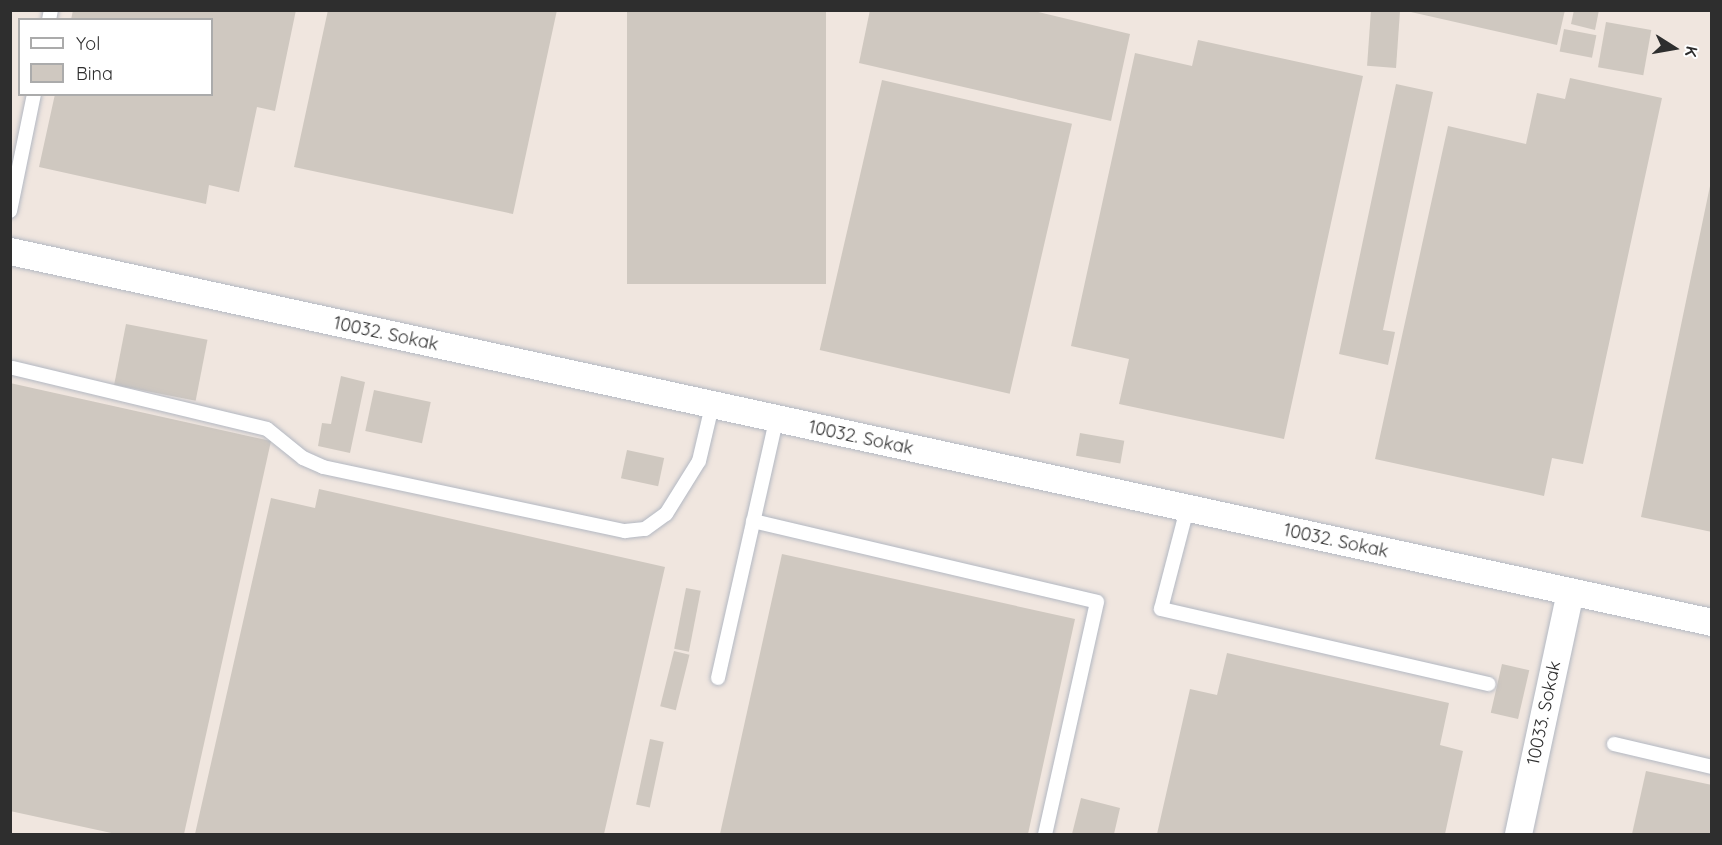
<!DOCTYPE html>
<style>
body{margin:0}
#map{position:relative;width:1722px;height:845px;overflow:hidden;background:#f0e6df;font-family:Quicksand,sans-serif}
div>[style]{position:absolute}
.building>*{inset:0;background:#cfc8c0;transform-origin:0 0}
.roads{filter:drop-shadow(0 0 2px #b3b8c2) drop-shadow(0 0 2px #b3b8c2)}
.service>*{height:14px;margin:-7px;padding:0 7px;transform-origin:7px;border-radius:7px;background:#fff}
.minor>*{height:27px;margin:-13.5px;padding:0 13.5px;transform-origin:13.5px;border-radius:13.5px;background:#fff}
span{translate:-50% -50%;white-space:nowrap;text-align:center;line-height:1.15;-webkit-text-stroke:6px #fff;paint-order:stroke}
.street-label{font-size:18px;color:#2e2e2e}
.frame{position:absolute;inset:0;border:12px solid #2e2e2e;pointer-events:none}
.legend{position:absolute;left:18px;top:18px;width:195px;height:78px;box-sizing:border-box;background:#fff;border:2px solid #ababab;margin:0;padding:8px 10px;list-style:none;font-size:18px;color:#2e2e2e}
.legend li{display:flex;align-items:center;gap:12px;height:30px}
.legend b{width:30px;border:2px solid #ababab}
.north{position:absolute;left:1644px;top:18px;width:60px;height:60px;-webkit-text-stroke:4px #fff;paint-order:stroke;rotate:101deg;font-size:16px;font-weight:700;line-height:24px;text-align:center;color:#2e2e2e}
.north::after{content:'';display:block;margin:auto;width:21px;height:27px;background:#2e2e2e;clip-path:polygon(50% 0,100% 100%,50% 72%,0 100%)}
</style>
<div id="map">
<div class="building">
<i style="clip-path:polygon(73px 10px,296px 10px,275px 111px,257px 107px,239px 192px,209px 185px,206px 204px,39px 167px,55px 94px,212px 94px,212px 20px,71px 20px)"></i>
<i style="clip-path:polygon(328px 10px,557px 10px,513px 214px,294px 167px)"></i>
<i style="left:627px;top:10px;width:199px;height:274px"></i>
<i style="clip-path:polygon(870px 10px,1030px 10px,1130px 34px,1111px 121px,859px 63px)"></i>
<i style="left:1371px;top:10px;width:29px;height:56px;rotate:4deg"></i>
<i style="clip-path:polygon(1402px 10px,1565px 10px,1557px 45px)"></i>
<i style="clip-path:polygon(1574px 10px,1599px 10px,1595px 30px,1571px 24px)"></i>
<i style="left:1606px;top:22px;width:46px;height:46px;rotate:10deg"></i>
<i style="left:1564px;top:29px;width:33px;height:23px;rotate:11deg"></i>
<i style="clip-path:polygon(1198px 40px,1363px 76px,1284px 439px,1119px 404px,1129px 359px,1071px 346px,1135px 53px,1192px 66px)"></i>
<i style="clip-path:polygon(1570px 78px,1662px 98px,1583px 464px,1552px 458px,1544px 496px,1375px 459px,1448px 126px,1526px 144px,1537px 93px,1565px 99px)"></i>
<i style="left:882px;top:80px;width:195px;height:277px;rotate:13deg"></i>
<i style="clip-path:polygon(1396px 84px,1433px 92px,1383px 330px,1395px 332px,1388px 365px,1339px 354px)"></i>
<i style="clip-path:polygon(1710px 186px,1712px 186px,1712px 532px,1641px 517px)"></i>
<i style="left:126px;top:324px;width:83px;height:62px;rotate:11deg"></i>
<i style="clip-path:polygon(341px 376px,365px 382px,350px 453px,318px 446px,322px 423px,331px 424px)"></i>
<i style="clip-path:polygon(10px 383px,271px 441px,184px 834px,116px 834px,10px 811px)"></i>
<i style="left:374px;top:390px;width:58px;height:42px;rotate:12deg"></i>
<i style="left:1080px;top:433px;width:45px;height:23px;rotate:10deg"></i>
<i style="left:627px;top:450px;width:38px;height:29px;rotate:12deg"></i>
<i style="clip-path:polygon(319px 489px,665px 567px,604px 834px,195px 834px,271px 498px,315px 508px)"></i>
<i style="clip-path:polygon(782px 554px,1075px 619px,1028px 834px,720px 834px)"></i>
<i style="left:686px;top:588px;width:15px;height:62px;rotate:11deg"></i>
<i style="left:674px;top:651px;width:16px;height:57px;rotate:14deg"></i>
<i style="clip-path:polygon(1227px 653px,1449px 703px,1440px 745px,1463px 751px,1445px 834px,1157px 834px,1190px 689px,1217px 695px)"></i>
<i style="left:1502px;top:664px;width:28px;height:50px;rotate:13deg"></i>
<i style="left:650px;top:739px;width:14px;height:67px;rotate:12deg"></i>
<i style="clip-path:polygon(1646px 771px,1712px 785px,1712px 834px,1632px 834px)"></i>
<i style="clip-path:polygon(1081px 798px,1120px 808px,1114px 834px,1072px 834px)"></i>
</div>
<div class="roads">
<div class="service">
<i style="left:49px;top:20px;width:10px;rotate:-79deg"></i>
<i style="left:10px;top:211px;width:119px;rotate:-78.4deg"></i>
<i style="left:13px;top:368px;width:261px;rotate:13.5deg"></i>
<i style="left:267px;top:429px;width:46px;rotate:38.9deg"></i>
<i style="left:303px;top:458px;width:22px;rotate:24deg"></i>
<i style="left:323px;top:467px;width:309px;rotate:12deg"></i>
<i style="left:625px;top:531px;width:20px;rotate:-6deg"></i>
<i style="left:645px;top:529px;width:26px;rotate:-36deg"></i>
<i style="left:666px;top:514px;width:62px;rotate:-58.1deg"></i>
<i style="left:699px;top:461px;width:57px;rotate:-76.7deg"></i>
<i style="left:1187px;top:509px;width:103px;rotate:104.6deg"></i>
<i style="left:1161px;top:609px;width:336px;rotate:12.9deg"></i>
<i style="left:753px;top:521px;width:353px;rotate:13.2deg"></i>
<i style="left:1097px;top:602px;width:238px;rotate:102.6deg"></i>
<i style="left:718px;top:678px;width:264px;rotate:-77.3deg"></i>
<i style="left:1614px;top:744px;width:101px;rotate:13.2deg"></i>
</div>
<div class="minor">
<i style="left:10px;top:251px;width:1742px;rotate:12.3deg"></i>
<i style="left:1518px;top:834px;width:248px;rotate:-77.9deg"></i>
</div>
</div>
<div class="street-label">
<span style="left:386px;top:334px;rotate:12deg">10032. Sokak</span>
<span style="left:861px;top:438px;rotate:12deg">10032. Sokak</span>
<span style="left:1336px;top:541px;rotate:12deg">10032. Sokak</span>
<span style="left:1544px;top:713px;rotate:-78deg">10033. Sokak</span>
</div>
<div class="frame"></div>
<ul class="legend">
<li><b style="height:8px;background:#fff"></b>Yol</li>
<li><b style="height:16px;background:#cfc8c0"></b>Bina</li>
</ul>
<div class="north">K</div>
</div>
